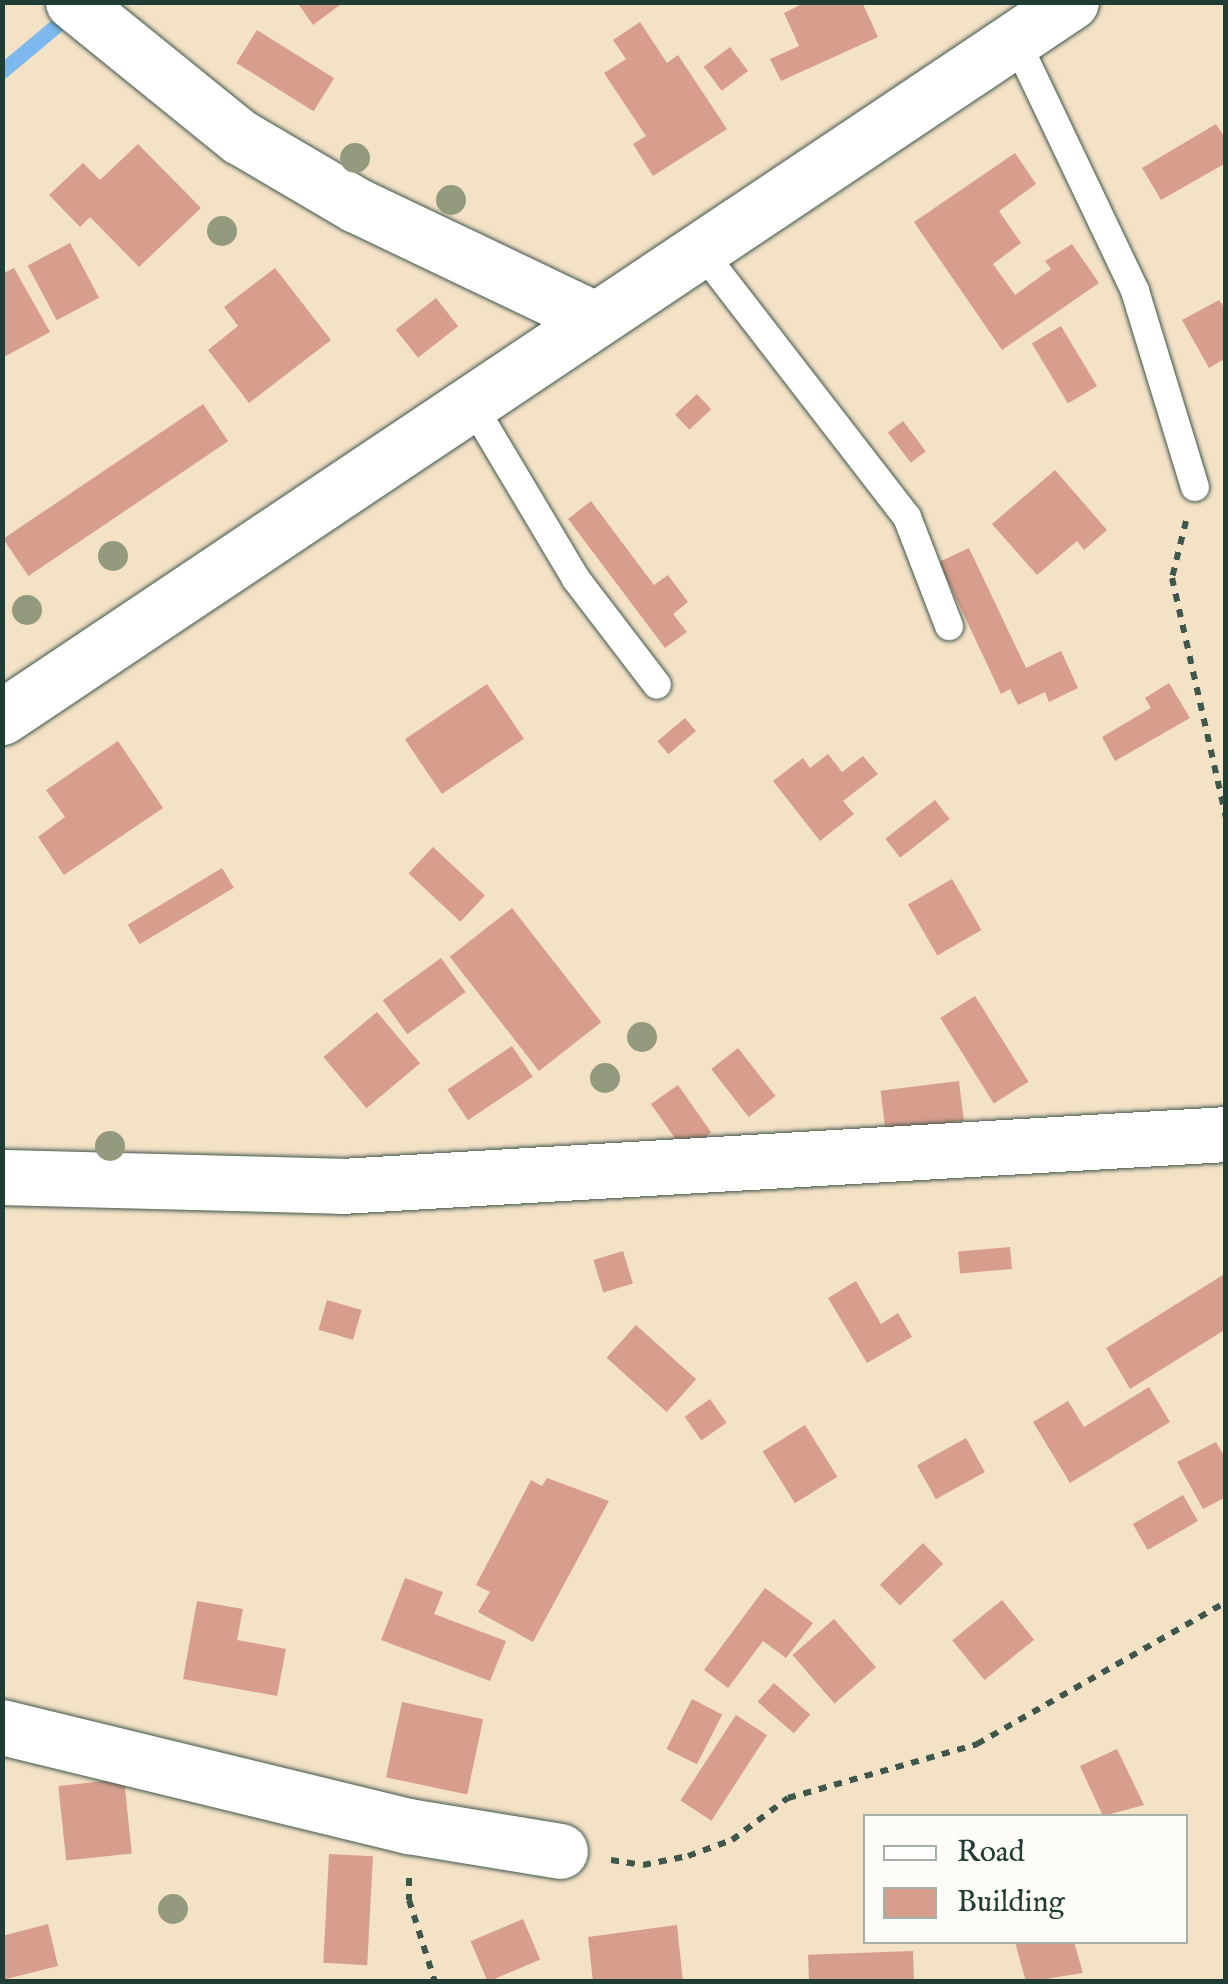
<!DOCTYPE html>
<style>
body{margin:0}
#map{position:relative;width:1228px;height:1984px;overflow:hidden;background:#f4e2c7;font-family:"IM FELL English",serif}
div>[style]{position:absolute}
.stream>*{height:15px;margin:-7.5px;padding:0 7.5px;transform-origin:7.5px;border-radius:7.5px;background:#7db9ef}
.building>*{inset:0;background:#d79e8d;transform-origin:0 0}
.path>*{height:6px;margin-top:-3px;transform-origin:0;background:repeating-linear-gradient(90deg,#3f564a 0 8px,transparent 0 16px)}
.roads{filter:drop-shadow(0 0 2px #3f564a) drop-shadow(0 0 2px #3f564a)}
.lane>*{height:28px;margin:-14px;padding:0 14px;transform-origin:14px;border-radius:14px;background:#fff}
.street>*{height:55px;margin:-27.5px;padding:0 27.5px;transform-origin:27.5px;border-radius:27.5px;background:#fff}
.secondary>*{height:55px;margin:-27.5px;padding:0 27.5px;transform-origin:27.5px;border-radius:27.5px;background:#fff}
.trees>*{width:30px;height:30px;margin:-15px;border-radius:50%;background:#949a7d}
span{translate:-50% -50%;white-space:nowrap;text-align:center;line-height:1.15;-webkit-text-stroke:10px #fdfcf7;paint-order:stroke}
.frame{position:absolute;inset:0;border:5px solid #1f3d34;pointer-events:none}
.legend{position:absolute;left:863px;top:1814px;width:325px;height:130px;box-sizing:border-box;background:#fdfcf7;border:2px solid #a4b0a9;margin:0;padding:12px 18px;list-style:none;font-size:30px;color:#1f3d34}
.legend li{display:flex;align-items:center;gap:20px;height:50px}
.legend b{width:50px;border:2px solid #a4b0a9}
</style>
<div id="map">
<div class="stream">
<i style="left:2px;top:71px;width:90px;rotate:-40deg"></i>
</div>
<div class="building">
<i style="clip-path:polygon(297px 2px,344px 2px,313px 25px)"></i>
<i style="clip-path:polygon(806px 2px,862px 2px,878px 37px,781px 81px,770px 59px,799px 46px,784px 13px)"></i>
<i style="clip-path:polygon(640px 22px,667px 63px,678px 55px,727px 129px,653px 176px,633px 144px,646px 136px,604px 73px,626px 59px,613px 40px)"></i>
<i style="left:257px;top:30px;width:91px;height:39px;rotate:32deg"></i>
<i style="left:730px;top:47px;width:30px;height:33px;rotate:53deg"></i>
<i style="clip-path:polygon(1216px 124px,1226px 139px,1226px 163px,1161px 200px,1142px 168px)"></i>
<i style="clip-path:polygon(138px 144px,201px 208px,139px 267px,90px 217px,80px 227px,49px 195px,83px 163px,100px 180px)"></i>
<i style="clip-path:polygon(1015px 153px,1036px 184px,999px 211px,1021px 243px,993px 264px,1015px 295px,1051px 269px,1045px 261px,1072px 244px,1099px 283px,1002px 350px,914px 222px)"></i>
<i style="left:70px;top:243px;width:62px;height:48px;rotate:62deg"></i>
<i style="clip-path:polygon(14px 268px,50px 332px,2px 358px,2px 274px)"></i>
<i style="clip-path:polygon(275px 268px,331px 340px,249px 403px,208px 350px,238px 326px,224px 307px)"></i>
<i style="left:436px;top:298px;width:36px;height:51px;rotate:52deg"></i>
<i style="clip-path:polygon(1219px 300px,1226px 310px,1226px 367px,1222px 360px,1209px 368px,1182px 320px)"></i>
<i style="left:1061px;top:326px;width:70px;height:34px;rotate:59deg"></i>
<i style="left:697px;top:394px;width:21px;height:30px;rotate:47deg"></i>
<i style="left:203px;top:404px;width:45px;height:241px;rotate:56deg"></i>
<i style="left:903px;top:421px;width:38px;height:19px;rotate:53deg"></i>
<i style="clip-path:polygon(1055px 470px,1107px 530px,1084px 550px,1077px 541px,1037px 575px,992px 524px)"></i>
<i style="clip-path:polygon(591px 501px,654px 585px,668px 575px,688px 602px,673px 614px,687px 632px,665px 648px,568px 519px)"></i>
<i style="clip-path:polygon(969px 548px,1026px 668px,1061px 651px,1078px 688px,1049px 702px,1045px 692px,1018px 705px,1010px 689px,1001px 694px,939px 562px)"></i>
<i style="clip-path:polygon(1169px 683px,1190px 718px,1115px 761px,1102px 737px,1151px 708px,1145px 698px)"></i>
<i style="left:487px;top:684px;width:66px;height:99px;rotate:56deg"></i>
<i style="left:685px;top:718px;width:17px;height:36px;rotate:50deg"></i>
<i style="clip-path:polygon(118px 741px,163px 808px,64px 875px,38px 837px,65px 817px,46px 790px)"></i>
<i style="clip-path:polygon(828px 754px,842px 772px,863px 756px,878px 774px,843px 801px,854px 814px,820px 841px,773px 781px,803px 758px,810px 768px)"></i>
<i style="left:935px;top:800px;width:24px;height:63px;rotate:52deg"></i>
<i style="left:433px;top:847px;width:71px;height:36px;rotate:43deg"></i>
<i style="left:222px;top:868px;width:23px;height:110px;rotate:59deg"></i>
<i style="left:952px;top:879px;width:59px;height:51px;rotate:60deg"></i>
<i style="left:512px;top:908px;width:145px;height:79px;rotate:52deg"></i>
<i style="left:441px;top:958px;width:42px;height:72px;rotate:54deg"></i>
<i style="left:975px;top:996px;width:101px;height:41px;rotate:58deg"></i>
<i style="left:377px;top:1012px;width:67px;height:70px;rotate:50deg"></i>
<i style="left:512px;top:1046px;width:37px;height:78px;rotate:56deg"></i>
<i style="left:738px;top:1048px;width:61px;height:34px;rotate:52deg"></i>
<i style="left:959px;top:1081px;width:40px;height:79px;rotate:83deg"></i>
<i style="left:678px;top:1085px;width:58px;height:33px;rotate:55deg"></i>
<i style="left:1010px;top:1247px;width:22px;height:52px;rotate:85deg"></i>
<i style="left:623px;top:1251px;width:34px;height:31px;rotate:73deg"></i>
<i style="clip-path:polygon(1226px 1273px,1226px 1329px,1130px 1389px,1106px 1348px)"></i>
<i style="clip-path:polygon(856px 1281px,881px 1324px,898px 1313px,912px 1337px,867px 1363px,828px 1298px)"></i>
<i style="left:327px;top:1300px;width:36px;height:31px;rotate:16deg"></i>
<i style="left:636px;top:1325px;width:81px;height:44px;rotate:42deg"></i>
<i style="clip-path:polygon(1149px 1387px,1170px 1422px,1070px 1483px,1033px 1422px,1068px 1401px,1084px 1427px)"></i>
<i style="left:710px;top:1399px;width:29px;height:31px;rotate:55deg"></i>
<i style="left:805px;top:1425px;width:61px;height:50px;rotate:58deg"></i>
<i style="left:966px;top:1438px;width:39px;height:56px;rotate:61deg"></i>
<i style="clip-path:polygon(1216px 1442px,1226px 1459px,1226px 1497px,1203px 1509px,1177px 1462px)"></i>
<i style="clip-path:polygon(547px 1478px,609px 1501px,533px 1642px,478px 1612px,490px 1592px,476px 1585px,531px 1480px,542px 1486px)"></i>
<i style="left:1183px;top:1495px;width:30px;height:58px;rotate:60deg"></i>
<i style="left:923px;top:1543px;width:29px;height:60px;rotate:46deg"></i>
<i style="clip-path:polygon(405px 1578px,443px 1592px,434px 1614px,506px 1641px,490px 1681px,381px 1640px)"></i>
<i style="clip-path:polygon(765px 1588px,813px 1623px,786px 1658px,763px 1641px,728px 1688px,704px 1670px)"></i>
<i style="left:1002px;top:1600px;width:51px;height:64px;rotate:51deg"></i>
<i style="clip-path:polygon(197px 1601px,243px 1609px,237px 1640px,286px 1649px,277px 1696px,183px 1679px)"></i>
<i style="left:834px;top:1619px;width:64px;height:55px;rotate:49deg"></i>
<i style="left:774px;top:1683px;width:48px;height:25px;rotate:41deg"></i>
<i style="left:692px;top:1699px;width:34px;height:56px;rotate:27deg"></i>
<i style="left:402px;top:1702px;width:83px;height:77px;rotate:12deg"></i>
<i style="left:736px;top:1715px;width:37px;height:102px;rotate:33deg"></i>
<i style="clip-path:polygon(1117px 1749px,1144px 1805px,1103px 1816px,1080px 1766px)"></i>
<i style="left:124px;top:1779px;width:75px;height:66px;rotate:84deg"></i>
<i style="left:329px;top:1854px;width:44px;height:109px;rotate:3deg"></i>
<i style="left:523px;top:1919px;width:44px;height:57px;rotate:67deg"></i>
<i style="clip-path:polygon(48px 1924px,58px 1966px,2px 1980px,2px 1936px)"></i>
<i style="clip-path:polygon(677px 1925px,683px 1982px,593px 1982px,588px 1937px)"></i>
<i style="clip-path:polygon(1015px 1942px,1074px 1942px,1083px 1973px,1026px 1982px)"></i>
<i style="left:913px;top:1951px;width:31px;height:105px;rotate:88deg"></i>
</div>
<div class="path">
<i style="left:1186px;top:521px;width:59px;rotate:103.8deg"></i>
<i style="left:1172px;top:578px;width:245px;rotate:77.3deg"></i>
<i style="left:611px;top:1860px;width:32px;rotate:9deg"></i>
<i style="left:643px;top:1865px;width:46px;rotate:-11.3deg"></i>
<i style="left:688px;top:1856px;width:47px;rotate:-20deg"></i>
<i style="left:732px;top:1840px;width:70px;rotate:-36.9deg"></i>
<i style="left:788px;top:1798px;width:197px;rotate:-15.9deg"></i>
<i style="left:977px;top:1744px;width:287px;rotate:-29.7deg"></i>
<i style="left:409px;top:1878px;width:22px;rotate:90deg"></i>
<i style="left:409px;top:1900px;width:86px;rotate:72.4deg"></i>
</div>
<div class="roads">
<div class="lane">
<i style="left:1016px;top:41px;width:277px;rotate:64.5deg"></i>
<i style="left:1135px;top:291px;width:205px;rotate:73deg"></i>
<i style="left:699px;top:248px;width:340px;rotate:52.3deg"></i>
<i style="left:907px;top:517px;width:117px;rotate:68.9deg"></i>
<i style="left:470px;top:401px;width:207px;rotate:59.2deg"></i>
<i style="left:576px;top:579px;width:133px;rotate:52.6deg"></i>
</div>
<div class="street">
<i style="left:73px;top:2px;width:215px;rotate:39deg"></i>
<i style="left:240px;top:137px;width:134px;rotate:30.4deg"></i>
<i style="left:356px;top:205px;width:263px;rotate:25.5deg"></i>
<i style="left:2px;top:1177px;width:339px;rotate:1.5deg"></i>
<i style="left:341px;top:1186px;width:887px;rotate:-3.36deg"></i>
<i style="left:2px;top:1727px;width:419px;rotate:13.7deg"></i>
<i style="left:409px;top:1826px;width:153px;rotate:9.4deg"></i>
</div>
<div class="secondary">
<i style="left:2px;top:717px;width:1286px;rotate:-33.78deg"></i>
</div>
</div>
<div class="trees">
<i style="left:355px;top:158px"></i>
<i style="left:451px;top:200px"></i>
<i style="left:222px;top:231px"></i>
<i style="left:113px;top:556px"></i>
<i style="left:27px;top:610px"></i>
<i style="left:642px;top:1037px"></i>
<i style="left:605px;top:1078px"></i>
<i style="left:110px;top:1146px"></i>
<i style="left:173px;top:1909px"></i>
</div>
<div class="frame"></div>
<ul class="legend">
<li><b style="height:12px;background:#fff"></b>Road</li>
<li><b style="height:28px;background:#d79e8d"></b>Building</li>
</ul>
</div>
